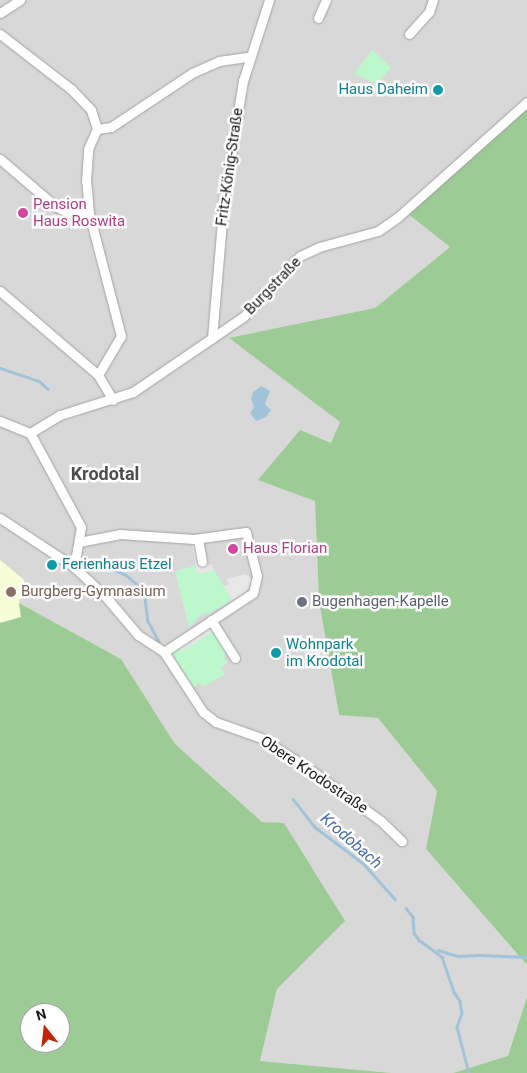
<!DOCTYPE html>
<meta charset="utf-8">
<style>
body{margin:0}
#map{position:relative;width:527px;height:1073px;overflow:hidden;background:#eceae0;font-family:Roboto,sans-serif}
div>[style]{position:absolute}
.residential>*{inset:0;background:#d9d8d8}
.education>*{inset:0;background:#f7fed7}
.forest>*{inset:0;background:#9ccb95}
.park>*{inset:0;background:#bcf8cb}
.parking>*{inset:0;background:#e7e7e7}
.water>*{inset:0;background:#a1c3da}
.stream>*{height:2.5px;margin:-1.25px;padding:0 1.25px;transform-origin:1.25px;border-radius:1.25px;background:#a1c3da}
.roads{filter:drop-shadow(0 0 1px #a2a2a2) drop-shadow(0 0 1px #a2a2a2)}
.street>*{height:9px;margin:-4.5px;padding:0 4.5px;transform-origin:4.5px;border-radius:4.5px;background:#fff}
.dots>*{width:14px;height:14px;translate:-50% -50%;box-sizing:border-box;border:2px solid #fff;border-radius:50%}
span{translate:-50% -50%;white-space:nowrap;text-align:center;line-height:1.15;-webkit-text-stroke:5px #fff;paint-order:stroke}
.culture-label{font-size:15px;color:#0d838f}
.right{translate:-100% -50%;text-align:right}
.left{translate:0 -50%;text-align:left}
.street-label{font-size:15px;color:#1b1b1b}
.hotel-label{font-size:15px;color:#b23c85}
.education-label{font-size:15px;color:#785e54}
.worship-label{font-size:15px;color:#5b616d}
.water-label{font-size:16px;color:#4a69a7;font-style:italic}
.quarter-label{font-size:18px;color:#4e4e4e;font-weight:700}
.north{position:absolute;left:20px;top:1003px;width:50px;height:50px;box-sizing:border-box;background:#fff;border:1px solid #a4a4a4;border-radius:50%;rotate:344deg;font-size:14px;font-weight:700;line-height:20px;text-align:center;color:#1b1b1b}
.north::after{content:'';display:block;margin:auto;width:18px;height:22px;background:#c22504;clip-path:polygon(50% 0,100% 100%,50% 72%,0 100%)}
</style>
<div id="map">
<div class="residential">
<i style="clip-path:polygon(0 0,527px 0,527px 104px,408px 214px,450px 247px,375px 308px,230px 339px,341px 422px,331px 443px,315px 500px,319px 601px,339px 715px,378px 718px,437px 791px,426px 849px,527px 965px,527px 997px,508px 1057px,453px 1073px,392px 1073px,260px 1061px,277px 989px,344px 921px,262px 822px,175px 744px,121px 659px,19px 603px,24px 580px,0 560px)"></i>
</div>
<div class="education">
<i style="clip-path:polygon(0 560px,24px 580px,19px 603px,21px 617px,0 623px)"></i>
</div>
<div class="forest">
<i style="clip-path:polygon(527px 104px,527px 965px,426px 849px,437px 791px,378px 718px,339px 715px,319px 601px,315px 501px,258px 480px,300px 430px,331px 443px,340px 422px,229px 338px,375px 308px,450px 247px,408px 214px)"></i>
<i style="clip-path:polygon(evenodd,19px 603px,121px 659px,175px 744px,262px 822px,284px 823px,345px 921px,277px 989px,260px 1061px,392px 1073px,0 1073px,0 623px,21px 617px,19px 603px,30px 1013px,60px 1013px,60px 1043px,30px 1043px,30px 1013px)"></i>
<i style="clip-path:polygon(527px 997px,527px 1073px,453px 1073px,508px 1056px)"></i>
</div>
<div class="park">
<i style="clip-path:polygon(372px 50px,391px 67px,377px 84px,354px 74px)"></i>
<i style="clip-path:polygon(195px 566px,197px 574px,214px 570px,232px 600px,208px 614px,203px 613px,189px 627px,175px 571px)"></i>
<i style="clip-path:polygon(213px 631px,226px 650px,224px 656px,227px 663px,221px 668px,225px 674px,205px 686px,199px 683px,194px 687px,170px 651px,179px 645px,183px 651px)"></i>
</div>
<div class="parking">
<i style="clip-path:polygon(204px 542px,208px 565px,212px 564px,214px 570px,197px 574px,192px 544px)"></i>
<i style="clip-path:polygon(246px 574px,252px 580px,245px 593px,232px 600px,224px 586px,229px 584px,226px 579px)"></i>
<i style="clip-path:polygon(208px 625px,213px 631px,183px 651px,180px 646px)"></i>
</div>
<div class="water">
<i style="clip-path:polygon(261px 386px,270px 391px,265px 404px,271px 410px,266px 417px,256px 421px,250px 413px,254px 407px,251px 399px,253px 392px)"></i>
</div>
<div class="stream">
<i style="left:0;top:368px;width:41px;rotate:18.4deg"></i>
<i style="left:39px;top:381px;width:12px;rotate:42deg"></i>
<i style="left:92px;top:561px;width:37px;rotate:22deg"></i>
<i style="left:126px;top:575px;width:23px;rotate:40deg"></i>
<i style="left:144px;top:590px;width:31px;rotate:83deg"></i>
<i style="left:148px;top:621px;width:24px;rotate:62deg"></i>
<i style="left:293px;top:799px;width:36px;rotate:52deg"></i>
<i style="left:315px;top:827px;width:61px;rotate:37.1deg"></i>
<i style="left:364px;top:864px;width:47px;rotate:48.5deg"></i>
<i style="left:406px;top:908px;width:11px;rotate:52deg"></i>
<i style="left:413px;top:917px;width:16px;rotate:86deg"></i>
<i style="left:414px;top:933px;width:9px;rotate:54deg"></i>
<i style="left:419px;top:940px;width:29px;rotate:36deg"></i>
<i style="left:442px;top:957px;width:37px;rotate:71deg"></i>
<i style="left:454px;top:992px;width:11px;rotate:56deg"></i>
<i style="left:460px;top:1001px;width:12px;rotate:81deg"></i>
<i style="left:462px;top:1013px;width:15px;rotate:110deg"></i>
<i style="left:457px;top:1027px;width:48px;rotate:75.4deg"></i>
<i style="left:438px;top:950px;width:21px;rotate:17deg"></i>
<i style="left:458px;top:956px;width:20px;rotate:-3deg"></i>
<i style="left:480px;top:955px;width:47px;rotate:2.4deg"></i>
</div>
<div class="roads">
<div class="street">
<i style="left:0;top:13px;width:24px;rotate:-33deg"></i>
<i style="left:318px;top:18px;width:20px;rotate:-66deg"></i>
<i style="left:0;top:34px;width:90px;rotate:37.8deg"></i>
<i style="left:71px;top:89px;width:29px;rotate:46deg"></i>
<i style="left:91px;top:110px;width:20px;rotate:72deg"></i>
<i style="left:409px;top:34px;width:30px;rotate:-48deg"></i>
<i style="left:429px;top:12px;width:13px;rotate:-72deg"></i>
<i style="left:0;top:159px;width:72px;rotate:40.5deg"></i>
<i style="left:55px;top:206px;width:16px;rotate:27deg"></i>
<i style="left:69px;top:213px;width:20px"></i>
<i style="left:0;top:291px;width:129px;rotate:40.6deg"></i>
<i style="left:98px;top:375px;width:29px;rotate:59deg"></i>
<i style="left:212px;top:338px;width:140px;rotate:-85.1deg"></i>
<i style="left:224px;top:199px;width:120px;rotate:-80.9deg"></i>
<i style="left:243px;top:81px;width:85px;rotate:-72.2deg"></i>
<i style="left:98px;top:375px;width:45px;rotate:-59.5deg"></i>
<i style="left:121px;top:336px;width:127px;rotate:-104.6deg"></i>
<i style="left:89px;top:213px;width:32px;rotate:-95deg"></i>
<i style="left:86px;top:181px;width:32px;rotate:-86deg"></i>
<i style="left:88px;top:149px;width:22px;rotate:-66deg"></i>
<i style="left:97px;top:129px;width:14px;rotate:-8deg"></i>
<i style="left:111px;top:127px;width:97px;rotate:-33.7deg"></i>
<i style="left:192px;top:73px;width:30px;rotate:-24deg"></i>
<i style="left:219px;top:61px;width:30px;rotate:-8deg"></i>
<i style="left:0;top:421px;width:32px;rotate:22deg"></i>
<i style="left:30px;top:433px;width:35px;rotate:-31deg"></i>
<i style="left:60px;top:415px;width:77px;rotate:-17.5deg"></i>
<i style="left:133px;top:392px;width:133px;rotate:-34.3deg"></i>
<i style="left:243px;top:317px;width:83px;rotate:-46.9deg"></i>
<i style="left:300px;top:256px;width:21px;rotate:-25deg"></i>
<i style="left:319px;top:247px;width:61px;rotate:-15.2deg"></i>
<i style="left:378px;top:231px;width:24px;rotate:-35deg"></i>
<i style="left:398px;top:217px;width:173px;rotate:-41.7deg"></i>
<i style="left:30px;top:433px;width:107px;rotate:61.5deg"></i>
<i style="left:81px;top:527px;width:41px;rotate:99.9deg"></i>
<i style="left:0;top:518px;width:89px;rotate:33.5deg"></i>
<i style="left:74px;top:567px;width:42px;rotate:43.1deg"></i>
<i style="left:105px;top:596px;width:51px;rotate:49.8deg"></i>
<i style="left:138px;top:635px;width:31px;rotate:33deg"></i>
<i style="left:164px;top:652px;width:72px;rotate:57deg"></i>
<i style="left:203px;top:712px;width:16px;rotate:38deg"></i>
<i style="left:216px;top:722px;width:48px;rotate:19.6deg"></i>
<i style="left:261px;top:738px;width:52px;rotate:32.5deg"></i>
<i style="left:305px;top:766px;width:94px;rotate:35.9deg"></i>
<i style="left:381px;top:821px;width:29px;rotate:44deg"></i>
<i style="left:198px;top:539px;width:23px;rotate:80deg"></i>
<i style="left:79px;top:542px;width:42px;rotate:-11deg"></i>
<i style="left:120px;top:534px;width:74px;rotate:3.9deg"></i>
<i style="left:194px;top:539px;width:52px;rotate:-7.7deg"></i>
<i style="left:246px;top:532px;width:45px;rotate:76deg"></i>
<i style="left:257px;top:576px;width:17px;rotate:103deg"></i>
<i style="left:253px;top:593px;width:107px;rotate:146.5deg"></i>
<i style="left:211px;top:620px;width:45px;rotate:57.7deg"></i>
</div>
</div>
<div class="dots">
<i style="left:438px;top:90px;background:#0f9aa8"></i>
<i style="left:23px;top:213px;background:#d1479c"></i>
<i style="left:233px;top:549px;background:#d1479c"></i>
<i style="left:52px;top:565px;background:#0f9aa8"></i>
<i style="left:11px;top:592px;background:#8d6e63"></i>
<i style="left:302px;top:602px;background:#6b7280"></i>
<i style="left:276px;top:653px;background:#0f9aa8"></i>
</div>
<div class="culture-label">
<span class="right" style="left:428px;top:90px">Haus Daheim</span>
<span class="left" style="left:62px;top:565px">Ferienhaus Etzel</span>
<span class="left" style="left:286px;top:653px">Wohnpark<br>im Krodotal</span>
</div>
<div class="street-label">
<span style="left:230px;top:167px;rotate:-82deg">Fritz-König-Straße</span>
<span style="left:273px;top:286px;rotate:-46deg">Burgstraße</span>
<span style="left:314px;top:775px;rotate:34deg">Obere Krodostraße</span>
</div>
<div class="hotel-label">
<span class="left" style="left:33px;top:213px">Pension<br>Haus Roswita</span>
<span class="left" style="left:243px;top:549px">Haus Florian</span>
</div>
<div class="education-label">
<span class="left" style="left:21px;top:592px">Burgberg-Gymnasium</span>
</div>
<div class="worship-label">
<span class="left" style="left:312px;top:602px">Bugenhagen-Kapelle</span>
</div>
<div class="water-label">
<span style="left:351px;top:841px;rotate:41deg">Krodobach</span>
</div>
<div class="quarter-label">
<span style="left:105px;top:474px">Krodotal</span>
</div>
<div class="north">N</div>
</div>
